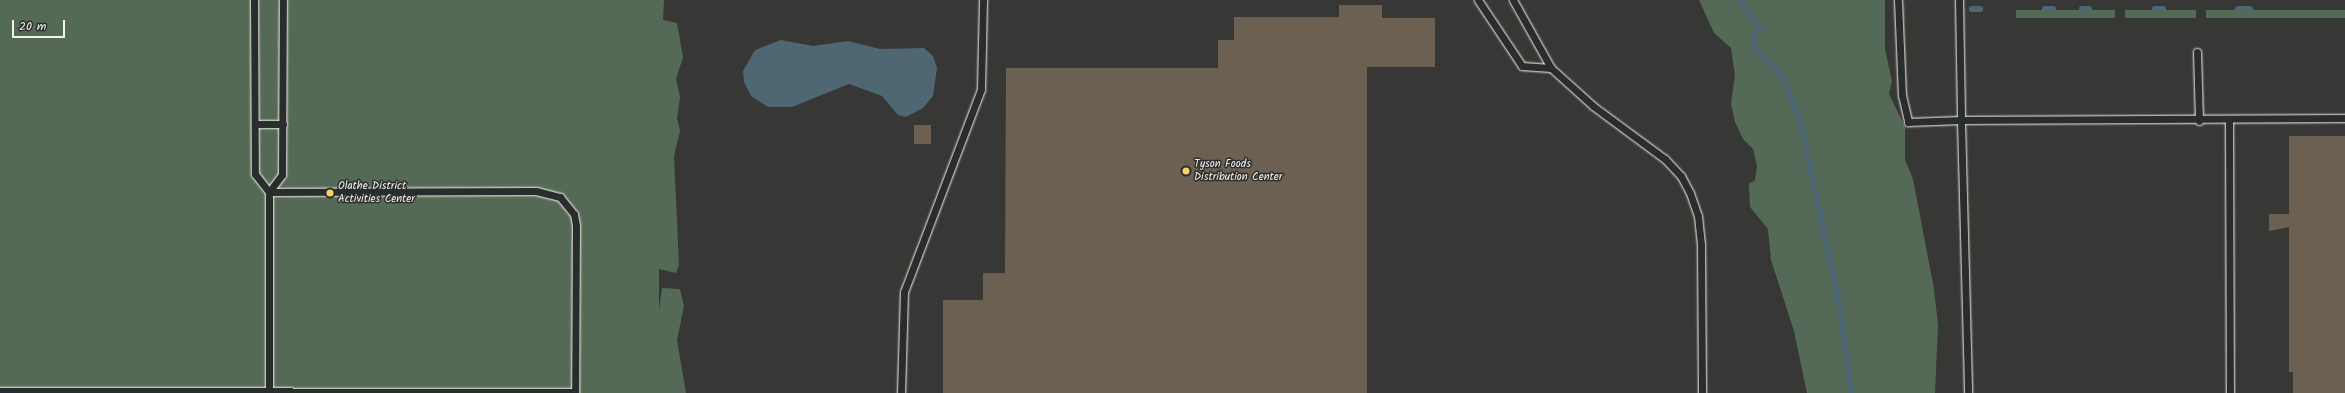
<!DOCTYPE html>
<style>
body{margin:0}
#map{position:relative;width:2345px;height:393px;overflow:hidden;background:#373735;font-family:Kalam,sans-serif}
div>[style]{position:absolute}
.green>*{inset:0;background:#556a56;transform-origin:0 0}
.water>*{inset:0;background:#4f6673}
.stream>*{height:5.5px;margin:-2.75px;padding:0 2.75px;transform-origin:2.75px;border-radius:2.75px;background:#4f6673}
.building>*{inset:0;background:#6c6053;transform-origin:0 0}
.roads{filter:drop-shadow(0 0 1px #f4f1e8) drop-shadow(0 0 1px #f4f1e8)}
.service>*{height:7px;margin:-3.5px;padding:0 3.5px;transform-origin:3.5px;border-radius:3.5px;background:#2a2d2e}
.dots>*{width:11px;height:11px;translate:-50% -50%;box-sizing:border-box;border:2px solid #2a2d2e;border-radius:50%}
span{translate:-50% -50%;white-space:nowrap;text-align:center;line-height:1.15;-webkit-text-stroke:3px #2a2d2e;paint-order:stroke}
.poi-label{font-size:11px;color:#f4f1e8}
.left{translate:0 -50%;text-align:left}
.scale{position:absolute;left:12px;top:20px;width:53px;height:18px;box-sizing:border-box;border:2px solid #f4f1e8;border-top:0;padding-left:5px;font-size:12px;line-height:14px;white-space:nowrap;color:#f4f1e8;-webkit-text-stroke:3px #2a2d2e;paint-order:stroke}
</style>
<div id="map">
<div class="green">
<i style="clip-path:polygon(0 0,664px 0,663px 20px,677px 23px,683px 57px,676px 79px,680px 97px,677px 118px,680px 131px,674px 156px,679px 265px,676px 273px,659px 269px,659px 310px,662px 288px,680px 289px,684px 306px,677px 340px,686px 393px,0 393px)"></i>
<i style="clip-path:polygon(1699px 0,1885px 0,1885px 49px,1892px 81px,1889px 94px,1905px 127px,1905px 160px,1913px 179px,1934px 289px,1938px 325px,1935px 393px,1807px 393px,1794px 331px,1771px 260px,1768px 229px,1750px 207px,1749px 184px,1755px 180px,1757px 166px,1753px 149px,1743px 139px,1735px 122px,1731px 104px,1735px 75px,1731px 48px,1714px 33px)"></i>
<i style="left:2016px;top:10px;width:99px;height:8px"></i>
<i style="left:2125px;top:10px;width:71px;height:8px"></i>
<i style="left:2206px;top:10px;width:139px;height:8px"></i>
</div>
<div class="water">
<i style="clip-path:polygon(781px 40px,813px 46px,848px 41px,880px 49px,924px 48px,933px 56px,937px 68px,933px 96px,923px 108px,906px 117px,898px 115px,882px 96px,849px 84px,792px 107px,768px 107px,751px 96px,744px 82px,743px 71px,755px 50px)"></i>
</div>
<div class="stream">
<i style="left:1740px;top:0;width:35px;rotate:55deg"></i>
<i style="left:1760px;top:29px;width:11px;rotate:124deg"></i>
<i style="left:1754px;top:38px;width:11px;rotate:85deg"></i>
<i style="left:1755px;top:49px;width:39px;rotate:44deg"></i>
<i style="left:1783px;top:76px;width:48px;rotate:68.2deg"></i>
<i style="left:1801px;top:121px;width:194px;rotate:78.1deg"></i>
<i style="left:1841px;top:311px;width:83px;rotate:82.4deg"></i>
<i style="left:1972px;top:9px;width:8px"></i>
<i style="left:2045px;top:9px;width:8px"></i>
<i style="left:2082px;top:9px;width:7px"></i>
<i style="left:2155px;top:9px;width:8px"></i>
<i style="left:2238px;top:9px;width:12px"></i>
</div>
<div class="building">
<i style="clip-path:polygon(1339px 5px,1382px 5px,1382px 18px,1435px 18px,1435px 67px,1367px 67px,1367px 393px,943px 393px,943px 300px,983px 300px,983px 273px,1005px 273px,1006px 68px,1218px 68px,1218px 40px,1234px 40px,1234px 17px,1339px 17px)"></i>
<i style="left:914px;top:125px;width:17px;height:19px"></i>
<i style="clip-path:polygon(2289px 136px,2345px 136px,2345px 393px,2293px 393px,2293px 372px,2289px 372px,2289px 227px,2269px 231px,2269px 214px,2289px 214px)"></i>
</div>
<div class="roads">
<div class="service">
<i style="left:254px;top:0;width:174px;rotate:89.7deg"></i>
<i style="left:255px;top:174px;width:23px;rotate:52deg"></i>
<i style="left:1478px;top:0;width:79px;rotate:56.3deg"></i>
<i style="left:1522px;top:66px;width:29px;rotate:4deg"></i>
<i style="left:1513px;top:0;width:78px;rotate:60.8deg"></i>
<i style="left:1551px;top:68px;width:57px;rotate:42.1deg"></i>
<i style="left:1593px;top:106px;width:89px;rotate:36.4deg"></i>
<i style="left:1665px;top:159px;width:23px;rotate:47deg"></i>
<i style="left:1681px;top:176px;width:19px;rotate:62deg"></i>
<i style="left:1690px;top:193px;width:24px;rotate:71deg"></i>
<i style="left:1698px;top:216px;width:29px;rotate:84deg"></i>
<i style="left:1701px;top:245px;width:148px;rotate:89.6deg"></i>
<i style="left:1898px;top:0;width:95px;rotate:87.6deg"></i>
<i style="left:1902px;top:95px;width:28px;rotate:77deg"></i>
<i style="left:1908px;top:122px;width:53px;rotate:-2.2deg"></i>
<i style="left:1961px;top:120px;width:273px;rotate:88.5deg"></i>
<i style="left:1959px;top:0;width:120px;rotate:89deg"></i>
<i style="left:1961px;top:120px;width:384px;rotate:-0.3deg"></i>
<i style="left:2197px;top:52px;width:69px;rotate:88.3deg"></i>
<i style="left:2229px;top:120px;width:273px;rotate:89.8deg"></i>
<i style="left:255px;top:124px;width:28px"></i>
<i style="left:269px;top:192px;width:267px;rotate:-0.2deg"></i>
<i style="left:536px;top:191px;width:25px;rotate:14deg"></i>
<i style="left:560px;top:197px;width:22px;rotate:51deg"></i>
<i style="left:574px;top:214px;width:11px;rotate:80deg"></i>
<i style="left:576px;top:225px;width:168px;rotate:90.3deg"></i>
<i style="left:0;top:391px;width:575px;rotate:0.1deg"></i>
<i style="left:269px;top:392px;width:200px;rotate:-90deg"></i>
<i style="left:269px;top:192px;width:21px;rotate:-53deg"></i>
<i style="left:282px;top:175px;width:175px;rotate:-89.7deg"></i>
<i style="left:901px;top:393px;width:101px;rotate:-88.3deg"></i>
<i style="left:904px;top:292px;width:217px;rotate:-69.2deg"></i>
<i style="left:981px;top:89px;width:89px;rotate:-88.7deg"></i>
</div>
</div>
<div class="dots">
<i style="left:1186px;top:171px;background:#ffd166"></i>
<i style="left:330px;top:193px;background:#ffd166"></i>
</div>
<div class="poi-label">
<span class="left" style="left:1194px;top:171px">Tyson Foods<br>Distribution Center</span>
<span class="left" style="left:338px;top:193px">Olathe District<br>Activities Center</span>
</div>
<div class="scale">20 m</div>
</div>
